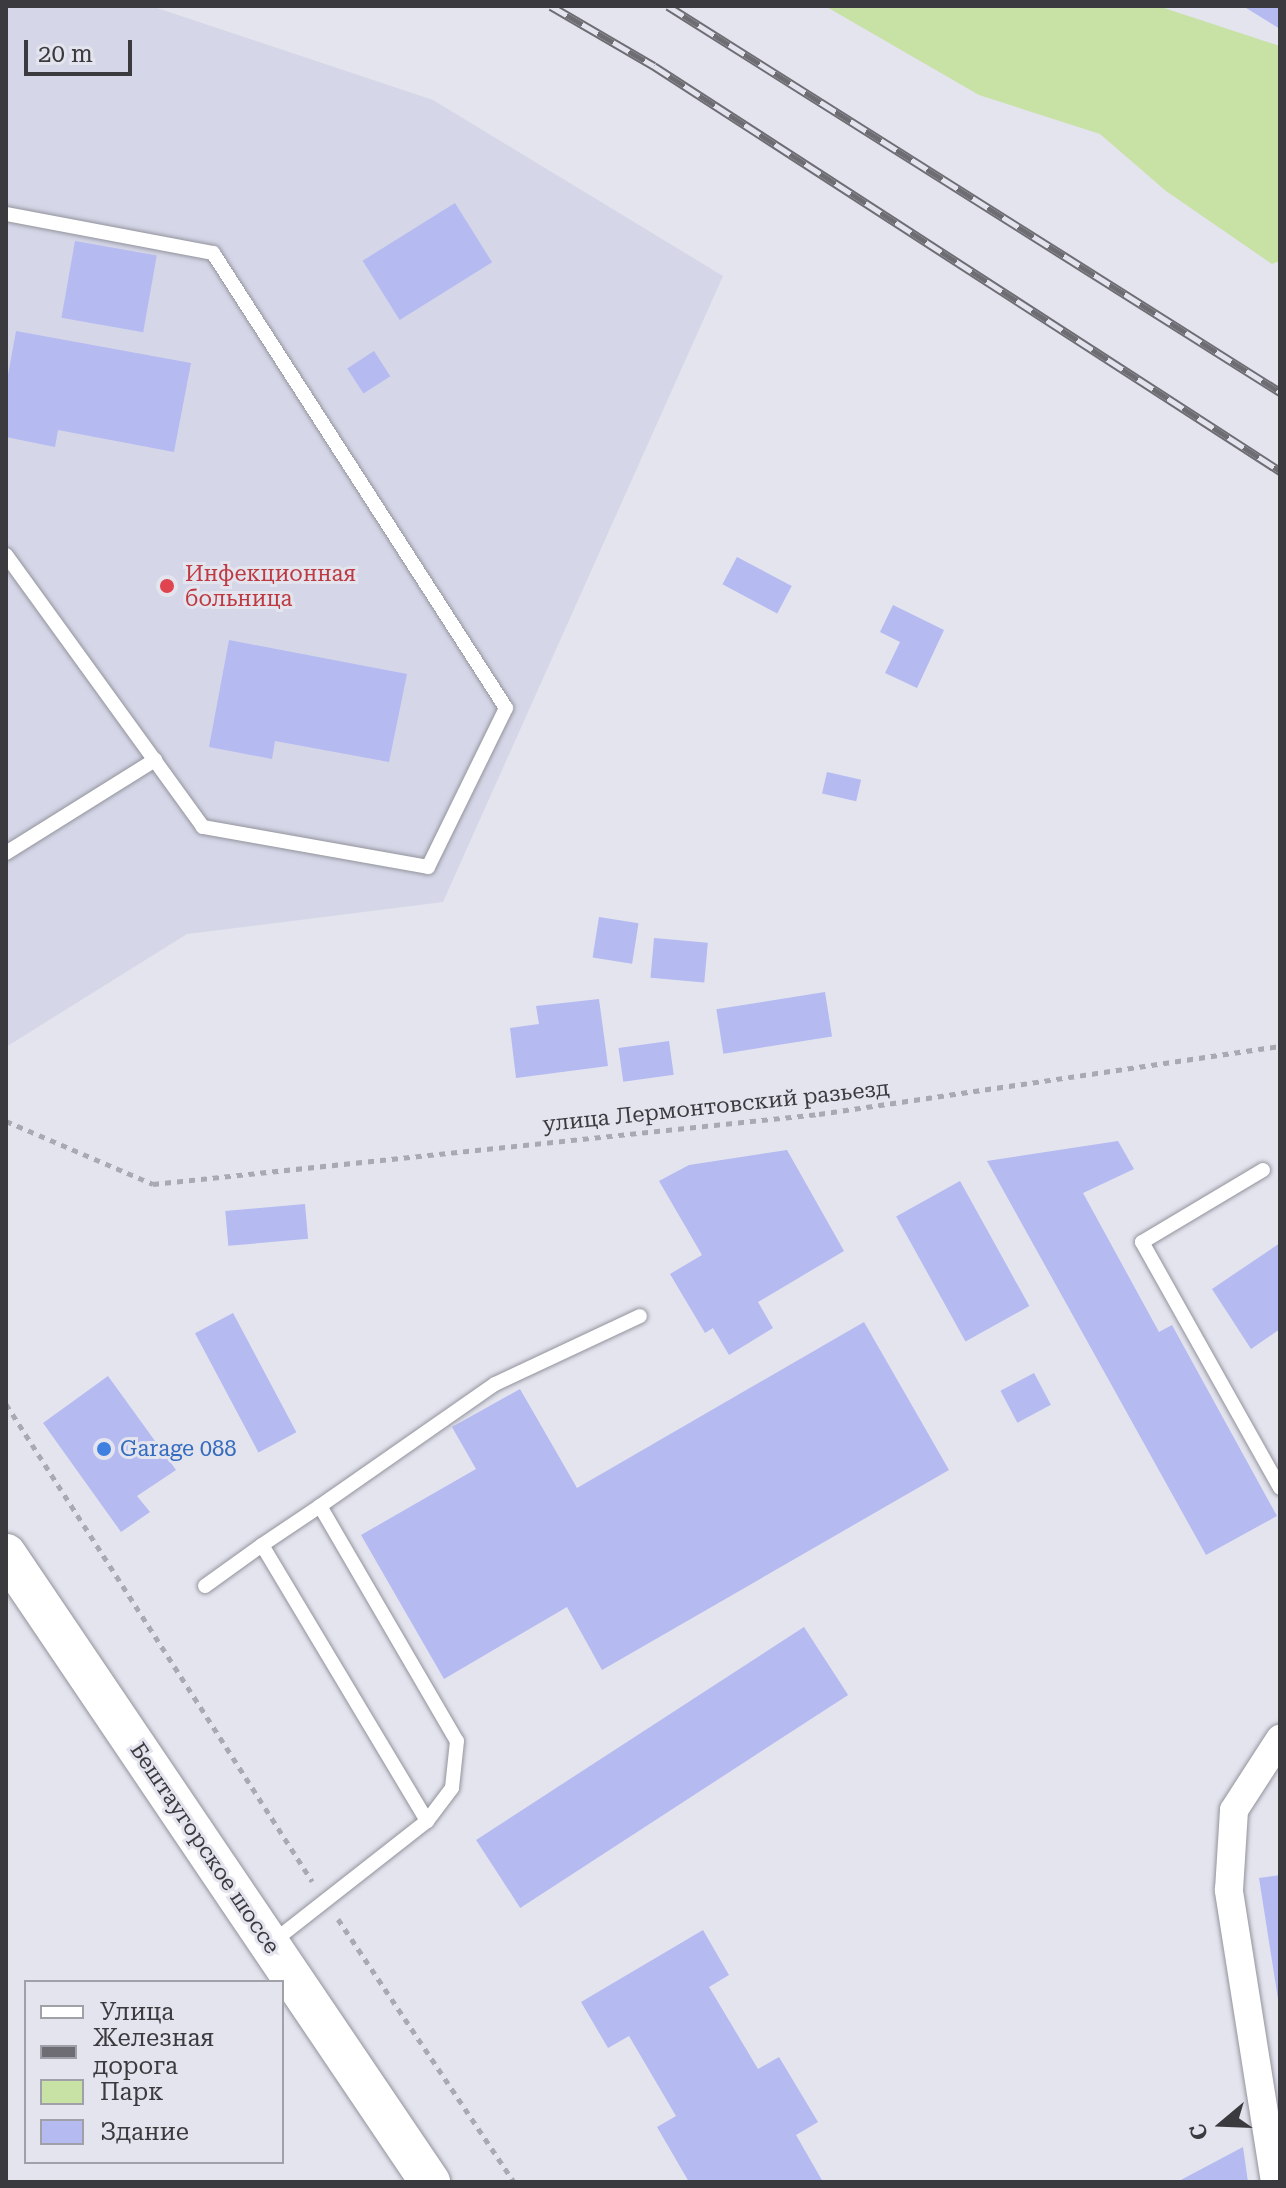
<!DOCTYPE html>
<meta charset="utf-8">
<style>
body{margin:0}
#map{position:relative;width:1286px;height:2188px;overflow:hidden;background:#e3e4ee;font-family:"Roboto Serif",serif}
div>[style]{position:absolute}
.built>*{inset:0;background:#d5d7e8}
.green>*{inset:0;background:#c8e1a5}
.building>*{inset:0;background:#b5baf1;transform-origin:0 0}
.path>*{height:5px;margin-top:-2.5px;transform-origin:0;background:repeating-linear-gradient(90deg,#a9a9b1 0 6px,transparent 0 12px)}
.roads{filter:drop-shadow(0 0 2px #92939c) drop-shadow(0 0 2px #92939c)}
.service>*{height:14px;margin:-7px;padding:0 7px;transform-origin:7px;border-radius:7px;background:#fff}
.minor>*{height:28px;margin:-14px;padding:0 14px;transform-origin:14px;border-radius:14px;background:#fff}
.secondary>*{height:40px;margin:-20px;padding:0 20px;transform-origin:20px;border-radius:20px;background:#fff}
.rail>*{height:9px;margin-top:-4.5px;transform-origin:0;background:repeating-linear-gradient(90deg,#e3e4ee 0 18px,#6d6d73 0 36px);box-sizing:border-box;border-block:2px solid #6d6d73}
.dots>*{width:22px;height:22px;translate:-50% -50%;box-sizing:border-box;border:4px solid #e3e4ee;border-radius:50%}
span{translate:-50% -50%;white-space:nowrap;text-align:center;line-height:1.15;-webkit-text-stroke:6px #e3e4ee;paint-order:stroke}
.health-label{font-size:22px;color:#be3a42}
.left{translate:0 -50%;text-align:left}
.street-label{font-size:22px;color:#3b3b3f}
.shop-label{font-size:22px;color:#366cbe}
.frame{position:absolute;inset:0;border:8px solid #3b3b3f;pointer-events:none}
.legend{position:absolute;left:24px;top:1980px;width:260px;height:184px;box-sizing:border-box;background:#e3e4ee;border:2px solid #a0a0a8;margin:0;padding:10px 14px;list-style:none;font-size:24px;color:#3b3b3f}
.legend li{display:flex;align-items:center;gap:16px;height:40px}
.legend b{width:40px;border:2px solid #a0a0a8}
.north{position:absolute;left:1182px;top:2084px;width:80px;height:80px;-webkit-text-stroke:6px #e3e4ee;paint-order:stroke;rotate:251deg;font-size:22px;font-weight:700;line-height:32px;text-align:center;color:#3b3b3f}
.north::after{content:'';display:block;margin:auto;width:28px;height:36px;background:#3b3b3f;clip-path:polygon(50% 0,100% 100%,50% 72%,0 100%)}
.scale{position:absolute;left:24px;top:40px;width:108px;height:36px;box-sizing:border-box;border:4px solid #3b3b3f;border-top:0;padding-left:10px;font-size:24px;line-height:28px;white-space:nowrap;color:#3b3b3f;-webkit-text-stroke:6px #e3e4ee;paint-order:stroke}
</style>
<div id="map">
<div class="built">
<i style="clip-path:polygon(6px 6px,151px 6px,433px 100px,723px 276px,443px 902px,187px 934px,6px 1047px)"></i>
</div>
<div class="green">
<i style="clip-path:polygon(825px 6px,1158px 6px,1280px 46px,1280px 261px,1272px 264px,1166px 191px,1100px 134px,979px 95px)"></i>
</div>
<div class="building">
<i style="clip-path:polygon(1243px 6px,1280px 6px,1280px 29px)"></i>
<i style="left:455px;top:203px;width:70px;height:109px;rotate:58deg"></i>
<i style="left:75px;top:241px;width:83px;height:78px;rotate:10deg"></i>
<i style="clip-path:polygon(16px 331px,191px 363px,174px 452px,58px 430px,55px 447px,6px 437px,6px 386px)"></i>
<i style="left:374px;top:351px;width:30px;height:32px;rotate:57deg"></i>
<i style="left:737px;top:557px;width:62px;height:31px;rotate:28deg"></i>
<i style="clip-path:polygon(893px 605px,944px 630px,917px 688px,885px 673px,900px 642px,880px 632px)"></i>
<i style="clip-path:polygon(229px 640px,407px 674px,389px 762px,275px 741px,272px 759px,209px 747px)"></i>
<i style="left:827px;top:772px;width:35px;height:22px;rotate:13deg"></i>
<i style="left:599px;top:917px;width:40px;height:41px;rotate:9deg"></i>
<i style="left:654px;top:938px;width:54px;height:40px;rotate:5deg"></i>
<i style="left:825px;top:992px;width:45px;height:110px;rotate:81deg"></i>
<i style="clip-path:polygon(599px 999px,608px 1066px,516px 1078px,510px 1028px,539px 1024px,536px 1006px)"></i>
<i style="left:669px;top:1041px;width:34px;height:51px;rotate:82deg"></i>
<i style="clip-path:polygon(1118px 1141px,1134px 1169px,1083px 1193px,1159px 1332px,1172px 1325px,1277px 1516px,1206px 1555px,987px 1161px)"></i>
<i style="clip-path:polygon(787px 1150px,844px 1251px,758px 1302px,773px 1328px,729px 1355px,713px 1328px,705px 1333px,670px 1274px,702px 1255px,659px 1181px,689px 1165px)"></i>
<i style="left:960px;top:1181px;width:143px;height:73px;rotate:61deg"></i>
<i style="left:305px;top:1204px;width:35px;height:80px;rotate:85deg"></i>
<i style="clip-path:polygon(1280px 1243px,1280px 1329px,1251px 1349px,1212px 1289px)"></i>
<i style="left:233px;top:1313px;width:135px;height:43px;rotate:62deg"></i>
<i style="clip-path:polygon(864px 1322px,949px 1470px,602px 1670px,567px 1607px,444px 1679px,361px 1535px,476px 1469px,452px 1427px,520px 1389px,577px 1488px)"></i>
<i style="left:1034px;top:1373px;width:36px;height:38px;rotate:62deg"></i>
<i style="clip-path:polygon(108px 1376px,176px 1470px,137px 1496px,150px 1512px,121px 1532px,43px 1423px)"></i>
<i style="left:804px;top:1627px;width:81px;height:391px;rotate:57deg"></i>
<i style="clip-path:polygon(1280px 1875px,1280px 1999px,1278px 1999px,1259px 1878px)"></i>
<i style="clip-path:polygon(703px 1930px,729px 1975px,709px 1987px,758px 2069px,779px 2057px,818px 2122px,796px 2135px,823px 2182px,689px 2182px,657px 2127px,676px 2116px,629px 2036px,608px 2048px,581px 2002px)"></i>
<i style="clip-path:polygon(1243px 2147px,1248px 2182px,1177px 2182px)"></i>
</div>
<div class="path">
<i style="left:6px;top:1121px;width:160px;rotate:23.2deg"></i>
<i style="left:153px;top:1184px;width:670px;rotate:-6deg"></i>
<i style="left:819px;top:1114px;width:466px;rotate:-8.4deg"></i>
<i style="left:6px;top:1404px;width:567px;rotate:57.32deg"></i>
<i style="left:338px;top:1919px;width:316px;rotate:56.2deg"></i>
</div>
<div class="roads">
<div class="service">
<i style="left:6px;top:214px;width:211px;rotate:10.7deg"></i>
<i style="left:213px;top:253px;width:541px;rotate:57.22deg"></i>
<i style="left:506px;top:708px;width:177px;rotate:116.1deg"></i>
<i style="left:428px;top:867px;width:229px;rotate:-169.9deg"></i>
<i style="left:203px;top:827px;width:336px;rotate:-125.9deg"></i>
<i style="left:6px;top:853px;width:176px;rotate:-32deg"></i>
<i style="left:1263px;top:1170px;width:141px;rotate:149.2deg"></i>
<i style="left:1142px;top:1242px;width:282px;rotate:60.7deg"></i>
<i style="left:320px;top:1506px;width:213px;rotate:-34.9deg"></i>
<i style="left:495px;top:1384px;width:160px;rotate:-25.1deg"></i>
<i style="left:262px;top:1545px;width:70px;rotate:-33.9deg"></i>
<i style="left:320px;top:1506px;width:272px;rotate:59.8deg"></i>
<i style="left:457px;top:1741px;width:47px;rotate:96.1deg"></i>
<i style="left:452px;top:1788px;width:41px;rotate:127.1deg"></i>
<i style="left:205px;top:1586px;width:70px;rotate:-35.7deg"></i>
<i style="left:262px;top:1545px;width:322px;rotate:59.1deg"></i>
<i style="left:427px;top:1821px;width:199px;rotate:141.9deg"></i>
</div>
<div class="minor">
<i style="left:1275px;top:2182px;width:296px;rotate:-99deg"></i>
<i style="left:1229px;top:1890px;width:80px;rotate:-86.4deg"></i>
<i style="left:1234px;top:1810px;width:85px;rotate:-57.1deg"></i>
</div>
<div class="secondary">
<i style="left:6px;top:1554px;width:758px;rotate:55.97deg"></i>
</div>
</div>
<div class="rail">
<i style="left:551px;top:6px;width:119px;rotate:30.2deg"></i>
<i style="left:654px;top:66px;width:746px;rotate:32.9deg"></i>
<i style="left:668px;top:6px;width:724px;rotate:32.24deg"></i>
</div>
<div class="dots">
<i style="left:167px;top:586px;background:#e0444e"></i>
<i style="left:104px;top:1449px;background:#3f7fe0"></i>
</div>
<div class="health-label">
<span class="left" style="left:185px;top:586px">Инфекционная<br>больница</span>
</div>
<div class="street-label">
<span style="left:716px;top:1106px;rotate:-6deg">улица Лермонтовский разьезд</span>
<span style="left:205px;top:1848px;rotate:56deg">Бештаугорское шоссе</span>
</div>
<div class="shop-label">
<span class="left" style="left:120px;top:1449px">Garage 088</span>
</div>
<div class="frame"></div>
<ul class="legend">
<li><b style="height:10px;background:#fff"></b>Улица</li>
<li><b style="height:10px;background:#6d6d73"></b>Железная дорога</li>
<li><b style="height:22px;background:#c8e1a5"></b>Парк</li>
<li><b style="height:22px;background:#b5baf1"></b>Здание</li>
</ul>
<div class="north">С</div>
<div class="scale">20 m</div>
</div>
